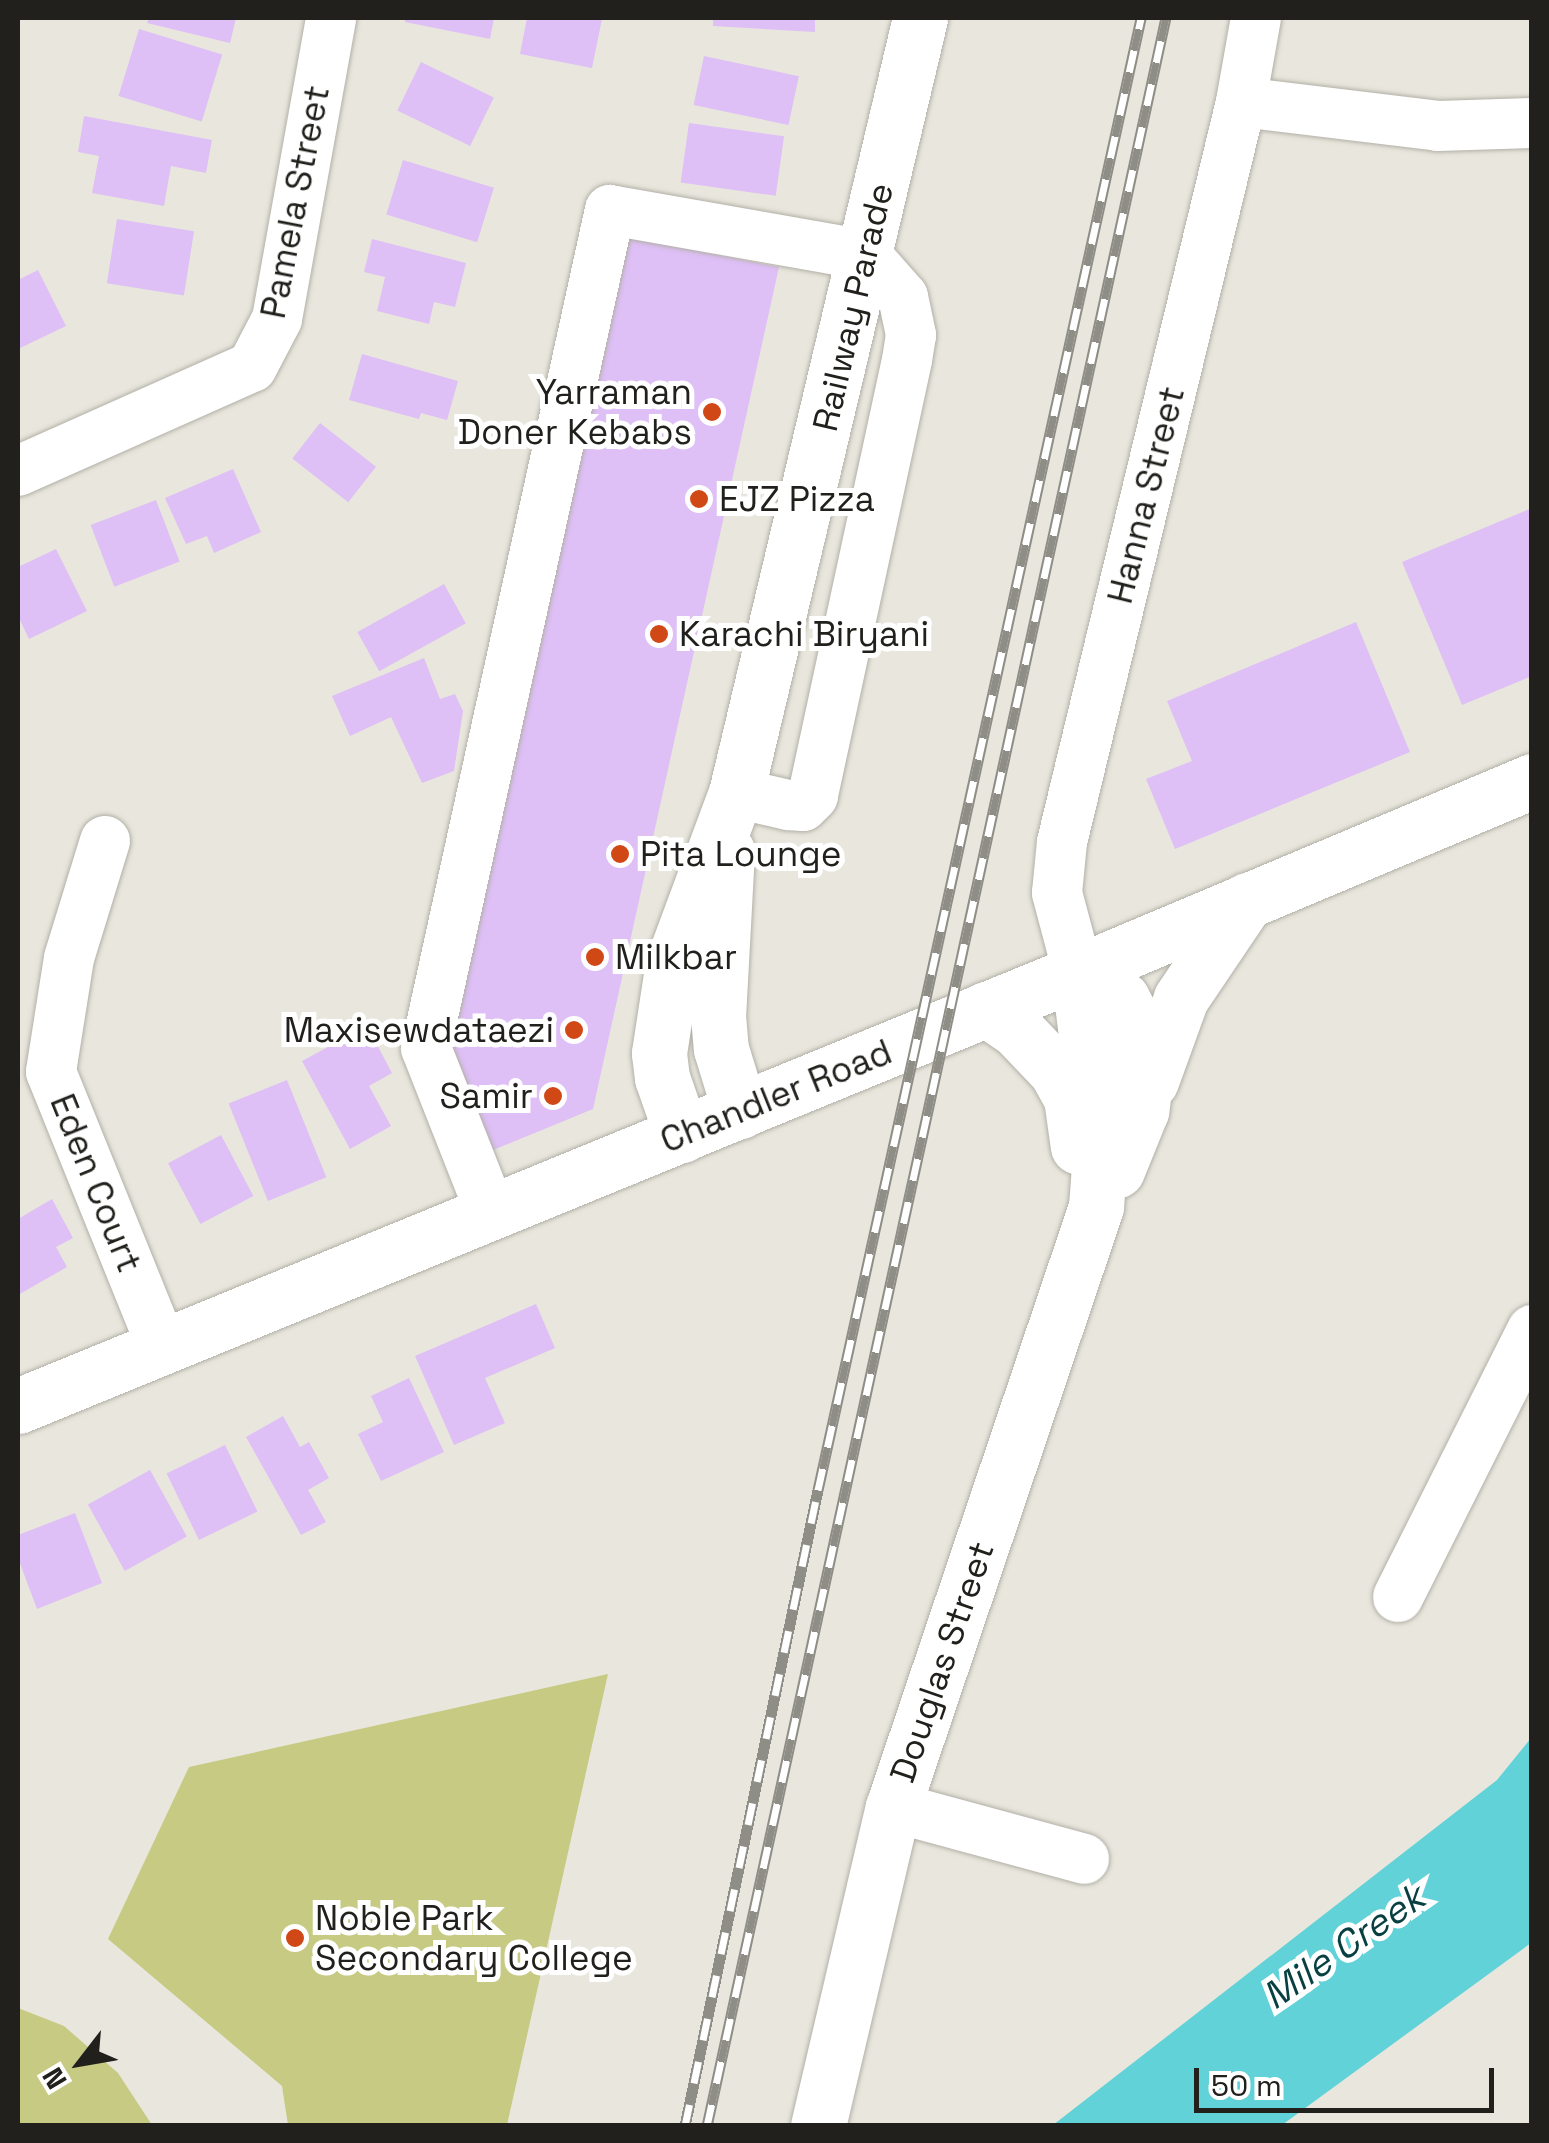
<!DOCTYPE html>
<style>
body{margin:0}
#map{position:relative;width:1549px;height:2143px;overflow:hidden;background:#e9e7dd;font-family:"Space Grotesk",sans-serif}
div>[style]{position:absolute}
.green>*{inset:0;background:#c7ca82}
.water>*{inset:0;background:#61d2d8}
.building>*{inset:0;background:#debff6;transform-origin:0 0}
.roads{filter:drop-shadow(0 0 2px #b2b0a7) drop-shadow(0 0 2px #b2b0a7)}
.minor>*{height:50px;margin:-25px;padding:0 25px;transform-origin:25px;border-radius:25px;background:#fff}
.major>*{height:55px;margin:-27.5px;padding:0 27.5px;transform-origin:27.5px;border-radius:27.5px;background:#fff}
.rail>*{height:11px;margin-top:-5.5px;transform-origin:0;background:repeating-linear-gradient(90deg,#fff 0 22px,#8e8d86 0 44px);box-sizing:border-box;border-block:2px solid #8e8d86}
.dots>*{width:28px;height:28px;translate:-50% -50%;box-sizing:border-box;border:5px solid #fff;border-radius:50%}
span{translate:-50% -50%;white-space:nowrap;text-align:center;line-height:1.15;-webkit-text-stroke:10px #fff;paint-order:stroke}
.street-label{font-size:35px;color:#21201c}
.poi-label{font-size:35px;color:#21201c}
.right{translate:-100% -50%;text-align:right}
.left{translate:0 -50%;text-align:left}
.water-label{font-size:38px;color:#083f41;font-style:italic}
.frame{position:absolute;inset:0;border:20px solid #21201c;pointer-events:none}
.north{position:absolute;left:30px;top:2013px;width:100px;height:100px;-webkit-text-stroke:8px #fff;paint-order:stroke;rotate:239deg;font-size:28px;font-weight:700;line-height:40px;text-align:center;color:#21201c}
.north::after{content:'';display:block;margin:auto;width:35px;height:45px;background:#21201c;clip-path:polygon(50% 0,100% 100%,50% 72%,0 100%)}
.scale{position:absolute;left:1194px;top:2068px;width:300px;height:45px;box-sizing:border-box;border:5px solid #21201c;border-top:0;padding-left:12px;font-size:30px;line-height:35px;white-space:nowrap;color:#21201c;-webkit-text-stroke:8px #fff;paint-order:stroke}
</style>
<div id="map">
<div class="green">
<i style="clip-path:polygon(608px 1674px,507px 2125px,288px 2125px,282px 2086px,108px 1939px,189px 1767px)"></i>
<i style="clip-path:polygon(18px 2008px,64px 2026px,118px 2073px,152px 2125px,18px 2125px)"></i>
</div>
<div class="water">
<i style="clip-path:polygon(1531px 1738px,1531px 1943px,1282px 2125px,1053px 2125px,1497px 1780px)"></i>
</div>
<div class="building">
<i style="clip-path:polygon(149px 18px,236px 18px,230px 43px,147px 23px)"></i>
<i style="clip-path:polygon(405px 18px,494px 18px,490px 39px,405px 22px)"></i>
<i style="clip-path:polygon(527px 18px,602px 19px,592px 68px,520px 54px)"></i>
<i style="clip-path:polygon(713px 18px,815px 18px,815px 32px,713px 26px)"></i>
<i style="left:139px;top:29px;width:87px;height:70px;rotate:17deg"></i>
<i style="left:704px;top:56px;width:97px;height:50px;rotate:12deg"></i>
<i style="left:421px;top:62px;width:81px;height:54px;rotate:26deg"></i>
<i style="clip-path:polygon(84px 116px,212px 140px,206px 173px,171px 166px,164px 206px,92px 193px,99px 156px,78px 152px)"></i>
<i style="left:689px;top:123px;width:96px;height:60px;rotate:8deg"></i>
<i style="left:403px;top:160px;width:95px;height:57px;rotate:17deg"></i>
<i style="left:117px;top:219px;width:78px;height:65px;rotate:9deg"></i>
<i style="clip-path:polygon(633px 238px,779px 267px,593px 1109px,481px 1155px,442px 1051px,613px 249px)"></i>
<i style="clip-path:polygon(372px 239px,466px 263px,455px 307px,434px 302px,429px 324px,377px 311px,385px 277px,364px 272px)"></i>
<i style="clip-path:polygon(38px 270px,66px 326px,18px 349px,18px 280px)"></i>
<i style="clip-path:polygon(362px 354px,458px 381px,447px 420px,421px 413px,419px 419px,349px 400px)"></i>
<i style="left:320px;top:423px;width:71px;height:45px;rotate:38deg"></i>
<i style="clip-path:polygon(233px 469px,261px 532px,214px 553px,207px 536px,186px 544px,165px 498px)"></i>
<i style="left:156px;top:500px;width:66px;height:70px;rotate:69deg"></i>
<i style="clip-path:polygon(1532px 508px,1532px 676px,1462px 705px,1402px 562px)"></i>
<i style="clip-path:polygon(56px 549px,87px 611px,29px 639px,18px 616px,18px 567px)"></i>
<i style="left:444px;top:584px;width:45px;height:99px;rotate:61deg"></i>
<i style="clip-path:polygon(1356px 622px,1410px 752px,1175px 849px,1146px 779px,1192px 761px,1167px 701px)"></i>
<i style="clip-path:polygon(424px 658px,440px 699px,455px 694px,463px 711px,454px 771px,422px 783px,391px 717px,350px 736px,332px 696px)"></i>
<i style="clip-path:polygon(367px 1026px,392px 1073px,369px 1086px,391px 1126px,350px 1149px,302px 1061px)"></i>
<i style="left:287px;top:1080px;width:105px;height:63px;rotate:68deg"></i>
<i style="left:221px;top:1135px;width:69px;height:60px;rotate:62deg"></i>
<i style="clip-path:polygon(52px 1199px,73px 1238px,56px 1247px,67px 1267px,18px 1295px,18px 1219px)"></i>
<i style="clip-path:polygon(536px 1304px,555px 1348px,485px 1378px,505px 1423px,454px 1445px,415px 1356px)"></i>
<i style="clip-path:polygon(409px 1378px,444px 1452px,381px 1481px,358px 1434px,383px 1422px,371px 1396px)"></i>
<i style="clip-path:polygon(283px 1416px,300px 1447px,309px 1442px,329px 1478px,308px 1490px,326px 1522px,301px 1535px,246px 1437px)"></i>
<i style="left:225px;top:1445px;width:74px;height:65px;rotate:64deg"></i>
<i style="left:150px;top:1470px;width:76px;height:71px;rotate:61deg"></i>
<i style="clip-path:polygon(75px 1513px,102px 1583px,37px 1609px,18px 1558px,18px 1535px)"></i>
</div>
<div class="roads">
<div class="minor">
<i style="left:1241px;top:102px;width:198px;rotate:6.9deg"></i>
<i style="left:1438px;top:126px;width:94px;rotate:-1.8deg"></i>
<i style="left:18px;top:471px;width:256px;rotate:-24deg"></i>
<i style="left:252px;top:367px;width:54px;rotate:-62.5deg"></i>
<i style="left:277px;top:319px;width:306px;rotate:-79.8deg"></i>
<i style="left:105px;top:841px;width:122px;rotate:107.1deg"></i>
<i style="left:69px;top:958px;width:115px;rotate:99deg"></i>
<i style="left:51px;top:1072px;width:297px;rotate:68deg"></i>
<i style="left:1078px;top:972px;width:82px;rotate:-104.9deg"></i>
<i style="left:1057px;top:893px;width:51px;rotate:-84.4deg"></i>
<i style="left:1062px;top:842px;width:761px;rotate:-76.4deg"></i>
<i style="left:1241px;top:102px;width:85px;rotate:-79.9deg"></i>
<i style="left:491px;top:1213px;width:177px;rotate:-111.5deg"></i>
<i style="left:426px;top:1048px;width:858px;rotate:-77.62deg"></i>
<i style="left:610px;top:210px;width:260px;rotate:10deg"></i>
<i style="left:866px;top:255px;width:56px;rotate:48.6deg"></i>
<i style="left:903px;top:297px;width:39px;rotate:78deg"></i>
<i style="left:911px;top:335px;width:25px;rotate:99deg"></i>
<i style="left:907px;top:360px;width:446px;rotate:102.2deg"></i>
<i style="left:813px;top:796px;width:14px;rotate:135deg"></i>
<i style="left:803px;top:806px;width:15px;rotate:-176deg"></i>
<i style="left:788px;top:805px;width:53px;rotate:-167deg"></i>
<i style="left:1398px;top:1597px;width:299px;rotate:-63.3deg"></i>
<i style="left:893px;top:1807px;width:198px;rotate:15.2deg"></i>
</div>
<div class="major">
<i style="left:727px;top:851px;width:165px;rotate:93.1deg"></i>
<i style="left:718px;top:1016px;width:33px;rotate:85deg"></i>
<i style="left:721px;top:1049px;width:65px;rotate:73deg"></i>
<i style="left:1078px;top:972px;width:52px;rotate:31.5deg"></i>
<i style="left:1122px;top:999px;width:48px;rotate:61.3deg"></i>
<i style="left:1145px;top:1041px;width:32px;rotate:88deg"></i>
<i style="left:1146px;top:1073px;width:38px;rotate:97deg"></i>
<i style="left:1141px;top:1111px;width:64px;rotate:112.1deg"></i>
<i style="left:986px;top:1009px;width:37px;rotate:34deg"></i>
<i style="left:1017px;top:1030px;width:57px;rotate:46.4deg"></i>
<i style="left:1056px;top:1071px;width:31px;rotate:61deg"></i>
<i style="left:1071px;top:1098px;width:49px;rotate:81.9deg"></i>
<i style="left:1151px;top:1081px;width:88px;rotate:-70.1deg"></i>
<i style="left:1181px;top:998px;width:118px;rotate:-56deg"></i>
<i style="left:682px;top:1135px;width:60px;rotate:-109.3deg"></i>
<i style="left:662px;top:1078px;width:25px;rotate:-97deg"></i>
<i style="left:659px;top:1053px;width:92px;rotate:-81.3deg"></i>
<i style="left:673px;top:962px;width:180px;rotate:-69.6deg"></i>
<i style="left:736px;top:793px;width:797px;rotate:-76.64deg"></i>
<i style="left:18px;top:1406px;width:1145px;rotate:-22.27deg"></i>
<i style="left:1078px;top:972px;width:493px;rotate:-22.8deg"></i>
<i style="left:818px;top:2126px;width:328px;rotate:-76.8deg"></i>
<i style="left:893px;top:1807px;width:633px;rotate:-71.31deg"></i>
<i style="left:1096px;top:1207px;width:108px;rotate:-85.8deg"></i>
<i style="left:1104px;top:1099px;width:74px;rotate:-104.8deg"></i>
<i style="left:1085px;top:1027px;width:55px;rotate:-97.3deg"></i>
</div>
</div>
<div class="rail">
<i style="left:685px;top:2126px;width:650px;rotate:-78.19deg"></i>
<i style="left:818px;top:1490px;width:1507px;rotate:-77.62deg"></i>
<i style="left:707px;top:2126px;width:2157px;rotate:-77.72deg"></i>
</div>
<div class="dots">
<i style="left:712px;top:412px;background:#cf4816"></i>
<i style="left:699px;top:499px;background:#cf4816"></i>
<i style="left:659px;top:634px;background:#cf4816"></i>
<i style="left:620px;top:854px;background:#cf4816"></i>
<i style="left:595px;top:957px;background:#cf4816"></i>
<i style="left:574px;top:1030px;background:#cf4816"></i>
<i style="left:553px;top:1096px;background:#cf4816"></i>
<i style="left:295px;top:1938px;background:#cf4816"></i>
</div>
<div class="street-label">
<span style="left:295px;top:202px;rotate:-79deg">Pamela Street</span>
<span style="left:853px;top:307px;rotate:-77deg">Railway Parade</span>
<span style="left:1146px;top:495px;rotate:-76deg">Hanna Street</span>
<span style="left:776px;top:1096px;rotate:-22deg">Chandler Road</span>
<span style="left:96px;top:1183px;rotate:68deg">Eden Court</span>
<span style="left:942px;top:1662px;rotate:-71deg">Douglas Street</span>
</div>
<div class="poi-label">
<span class="right" style="left:692px;top:412px">Yarraman<br>Doner Kebabs</span>
<span class="left" style="left:719px;top:499px">EJZ Pizza</span>
<span class="left" style="left:679px;top:634px">Karachi Biryani</span>
<span class="left" style="left:640px;top:854px">Pita Lounge</span>
<span class="left" style="left:615px;top:957px">Milkbar</span>
<span class="right" style="left:554px;top:1030px">Maxisewdataezi</span>
<span class="right" style="left:533px;top:1096px">Samir</span>
<span class="left" style="left:315px;top:1938px">Noble Park<br>Secondary College</span>
</div>
<div class="water-label">
<span style="left:1344px;top:1947px;rotate:-35deg">Mile Creek</span>
</div>
<div class="frame"></div>
<div class="north">N</div>
<div class="scale">50 m</div>
</div>
